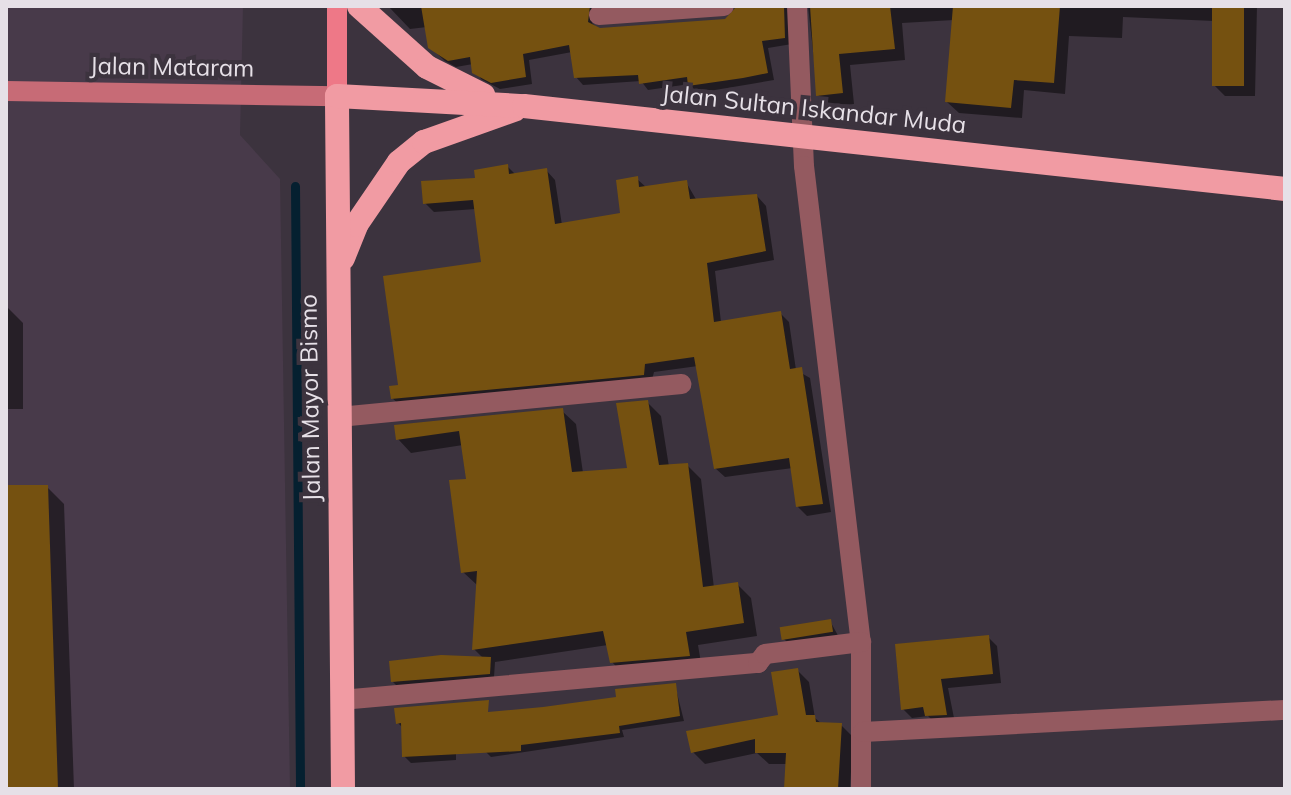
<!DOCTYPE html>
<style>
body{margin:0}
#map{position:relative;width:1291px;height:795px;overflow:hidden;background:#3c333e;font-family:Mulish,sans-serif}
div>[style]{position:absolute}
.built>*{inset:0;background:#483a4a}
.shadow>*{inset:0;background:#0007}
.stream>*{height:9px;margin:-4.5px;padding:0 4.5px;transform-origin:4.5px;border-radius:4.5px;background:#052030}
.building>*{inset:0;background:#755110;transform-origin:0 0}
.street>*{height:20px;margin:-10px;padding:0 10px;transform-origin:10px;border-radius:10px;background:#945a60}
.secondary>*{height:20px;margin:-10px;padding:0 10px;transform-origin:10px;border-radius:10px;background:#c76b76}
.primary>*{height:20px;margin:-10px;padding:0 10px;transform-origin:10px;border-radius:10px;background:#ee7887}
.highway>*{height:24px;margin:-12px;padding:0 12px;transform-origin:12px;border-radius:12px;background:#f19ba3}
span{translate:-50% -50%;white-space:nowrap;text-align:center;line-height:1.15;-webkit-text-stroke:8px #3c333e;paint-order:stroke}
.street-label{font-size:24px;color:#e6e0e7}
.frame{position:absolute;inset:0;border:8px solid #e6e0e7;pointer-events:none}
</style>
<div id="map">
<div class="built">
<i style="clip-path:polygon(6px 6px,243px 6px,240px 135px,280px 179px,290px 789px,6px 789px)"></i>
</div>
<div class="shadow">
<i style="clip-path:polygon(388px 6px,638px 6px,605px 8px,592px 23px,599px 30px,726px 21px,737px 6px,786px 6px,791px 12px,792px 44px,768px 48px,774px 80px,751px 84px,697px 93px,690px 84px,648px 90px,641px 81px,583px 85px,576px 77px,572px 52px,529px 60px,532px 84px,500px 89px,481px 79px,473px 64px,456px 67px,445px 61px,430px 47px,427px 27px,410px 29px)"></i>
<i style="clip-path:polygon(808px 6px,1257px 6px,1255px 96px,1225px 96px,1214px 85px,1214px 21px,1123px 17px,1122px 38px,1069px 36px,1065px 94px,1024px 90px,1022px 118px,959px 113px,947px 102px,954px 20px,902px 23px,905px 60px,850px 65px,854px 104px,830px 106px,818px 95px)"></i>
<i style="clip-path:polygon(507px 166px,516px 175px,546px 170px,555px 180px,562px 225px,623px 215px,637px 179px,647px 188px,686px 182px,697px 201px,757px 196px,766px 206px,774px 260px,715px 271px,721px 322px,780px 313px,789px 322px,796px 370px,810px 378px,831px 512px,807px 516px,798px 507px,793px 468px,725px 477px,715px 468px,698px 366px,654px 372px,652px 380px,402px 407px,392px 398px,483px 264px,476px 209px,434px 212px,425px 203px)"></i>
<i style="clip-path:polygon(6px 306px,23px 323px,23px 409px,6px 409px)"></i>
<i style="clip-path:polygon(647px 402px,661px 416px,669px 467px,687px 465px,701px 479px,714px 588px,737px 584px,751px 598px,757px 636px,698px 645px,702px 669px,625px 676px,612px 662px,608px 645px,495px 662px,494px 677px,397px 686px,393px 682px,484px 659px,474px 649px,477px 585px,463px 572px,469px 481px,463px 445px,411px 453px,398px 439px,562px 411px,576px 424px,583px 473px,629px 469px)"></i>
<i style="clip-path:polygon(6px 487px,47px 487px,64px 504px,74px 789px,6px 789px)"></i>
<i style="clip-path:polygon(830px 621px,841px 641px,792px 647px,783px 638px)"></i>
<i style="clip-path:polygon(988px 637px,997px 646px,1001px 683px,948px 688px,955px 723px,936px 724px,928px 716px,912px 718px,903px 709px)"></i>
<i style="clip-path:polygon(797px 670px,809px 682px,815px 718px,822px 724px,841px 725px,853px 737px,850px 789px,786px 789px,788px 764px,769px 764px,757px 753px,705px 764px,693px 752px,780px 717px)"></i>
<i style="clip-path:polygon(675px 685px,684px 721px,622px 730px,624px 737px,491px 757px,486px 752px,619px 699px)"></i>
<i style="clip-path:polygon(456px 712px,456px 760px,411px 763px,404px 756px,403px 728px,398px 723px)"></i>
</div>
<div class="stream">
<i style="left:295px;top:186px;width:603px;rotate:89.52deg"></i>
</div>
<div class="building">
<i style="clip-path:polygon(421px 6px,590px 6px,588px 22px,600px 28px,725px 19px,737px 6px,784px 6px,785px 38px,762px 41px,768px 73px,743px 78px,688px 86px,687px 77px,639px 84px,638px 75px,574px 78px,569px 45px,523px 54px,526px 77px,491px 83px,472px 73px,470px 57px,448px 61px,428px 48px)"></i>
<i style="clip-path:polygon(810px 6px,890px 6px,895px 49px,839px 54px,843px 93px,816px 96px)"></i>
<i style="clip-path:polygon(953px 6px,1060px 6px,1054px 83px,1014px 80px,1011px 108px,945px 102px)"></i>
<i style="left:1212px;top:6px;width:32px;height:80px"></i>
<i style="clip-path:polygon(508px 164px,509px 174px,547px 168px,555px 224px,620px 213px,616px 180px,638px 176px,639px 187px,687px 180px,690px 199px,757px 194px,766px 251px,707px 263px,714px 322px,781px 311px,790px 369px,802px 367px,823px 504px,796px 507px,789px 458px,714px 469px,694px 357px,645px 364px,644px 375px,391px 399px,389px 386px,398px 385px,383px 276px,481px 262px,473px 200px,423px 204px,421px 181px,475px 178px,474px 170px)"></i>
<i style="clip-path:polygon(648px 400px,659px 465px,688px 463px,703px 587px,738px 582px,744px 623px,686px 632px,690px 656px,610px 663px,603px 631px,472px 650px,477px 571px,461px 573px,449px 480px,466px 479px,459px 431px,396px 440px,394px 425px,563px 408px,572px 472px,627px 468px,616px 403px)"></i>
<i style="clip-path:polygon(6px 485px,48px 485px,58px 789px,6px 789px)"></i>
<i style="left:831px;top:619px;width:13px;height:52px;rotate:81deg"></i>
<i style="clip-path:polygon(989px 635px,993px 674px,941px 679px,947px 715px,925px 716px,923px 707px,901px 710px,895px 644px)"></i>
<i style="clip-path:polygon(441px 655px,491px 657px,490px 674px,391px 682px,389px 661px)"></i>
<i style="clip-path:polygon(798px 668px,806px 715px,815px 715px,816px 722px,842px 723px,838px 789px,784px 789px,786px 753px,755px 753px,755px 739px,691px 753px,686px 731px,778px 715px,771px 672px)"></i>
<i style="clip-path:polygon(676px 683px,680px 716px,619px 726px,620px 733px,521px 745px,521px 751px,402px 757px,401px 723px,396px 724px,394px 708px,489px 700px,488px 712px,543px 707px,616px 697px,615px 689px)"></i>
</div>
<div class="street">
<i style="left:797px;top:6px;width:160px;rotate:87.5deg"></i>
<i style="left:804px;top:166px;width:479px;rotate:83.2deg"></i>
<i style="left:861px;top:642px;width:147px;rotate:90deg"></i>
<i style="left:599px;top:15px;width:125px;rotate:-4.1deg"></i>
<i style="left:339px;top:417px;width:344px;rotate:-5.5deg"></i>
<i style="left:341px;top:700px;width:419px;rotate:-5.1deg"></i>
<i style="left:758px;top:663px;width:11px;rotate:-52deg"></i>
<i style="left:765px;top:654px;width:97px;rotate:-7.1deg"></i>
<i style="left:863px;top:732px;width:423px;rotate:-3deg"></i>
</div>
<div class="secondary">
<i style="left:6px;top:91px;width:331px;rotate:0.9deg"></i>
</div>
<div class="primary">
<i style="left:337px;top:6px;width:90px;rotate:90deg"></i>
</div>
<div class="highway">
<i style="left:359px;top:6px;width:91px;rotate:41.9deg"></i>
<i style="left:427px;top:67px;width:63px;rotate:26.6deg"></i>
<i style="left:343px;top:258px;width:35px;rotate:-68deg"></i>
<i style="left:356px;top:225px;width:76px;rotate:-55.7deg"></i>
<i style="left:399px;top:162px;width:32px;rotate:-39deg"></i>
<i style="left:424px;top:142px;width:96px;rotate:-19.6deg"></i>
<i style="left:343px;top:789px;width:693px;rotate:-90.5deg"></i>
<i style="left:337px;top:96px;width:187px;rotate:3.1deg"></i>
<i style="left:524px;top:106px;width:766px;rotate:6.22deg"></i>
</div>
<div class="street-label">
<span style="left:172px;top:67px;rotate:1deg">Jalan Mataram</span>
<span style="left:814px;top:109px;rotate:6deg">Jalan Sultan Iskandar Muda</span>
<span style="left:310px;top:398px;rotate:-91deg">Jalan Mayor Bismo</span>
</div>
<div class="frame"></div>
</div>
